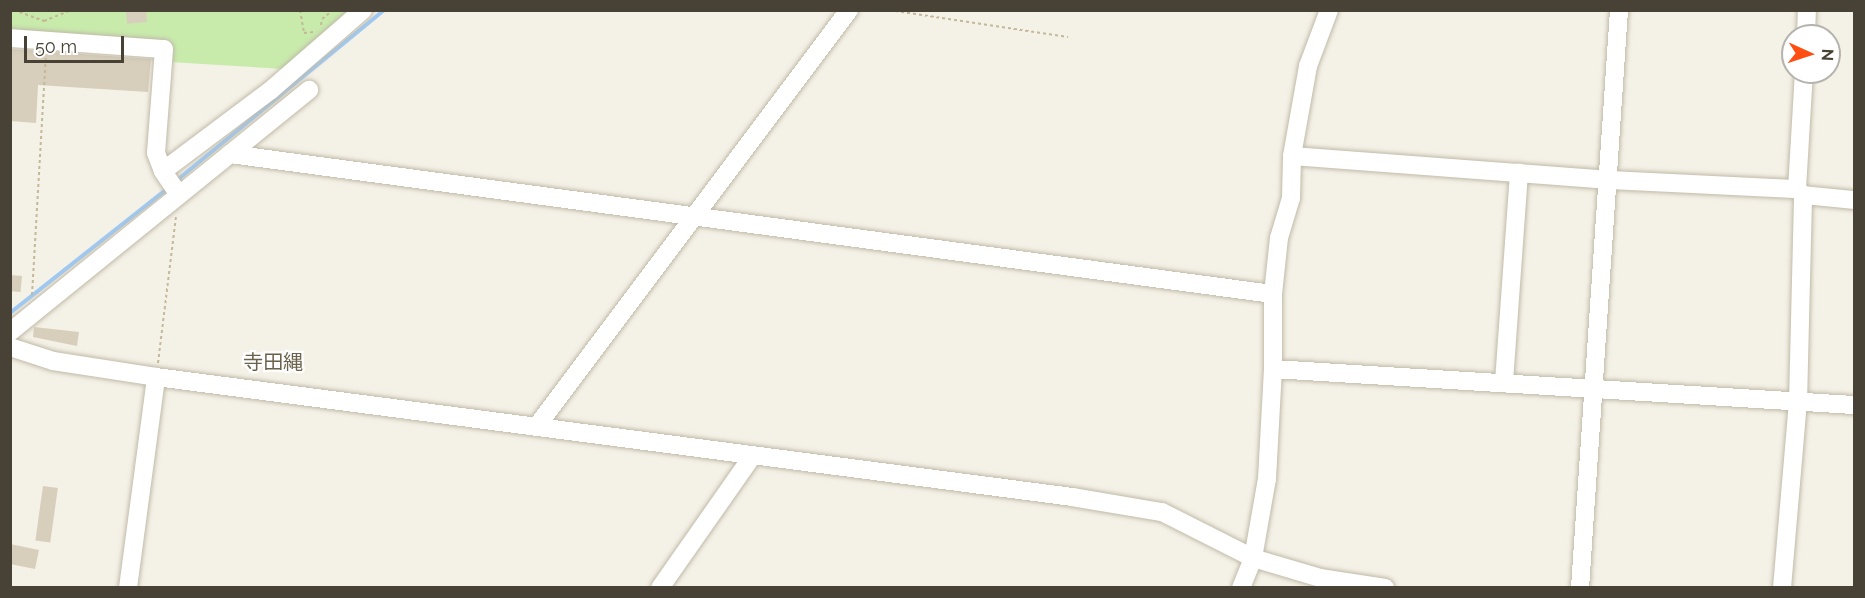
<!DOCTYPE html>
<meta charset="utf-8">
<style>
body{margin:0}
#map{position:relative;width:1865px;height:598px;overflow:hidden;background:#f4f1e6;font-family:Raleway,"Noto Sans JP",sans-serif}
div>[style]{position:absolute}
.green>*{inset:0;background:#c8ebac}
.stream>*{height:4px;margin:-2px;padding:0 2px;transform-origin:2px;border-radius:2px;background:#9ec9f5}
.building>*{inset:0;background:#d7cebb;transform-origin:0 0}
.path>*{height:2px;margin-top:-1px;transform-origin:0;background:repeating-linear-gradient(90deg,#c3b898 0 3px,transparent 0 6px)}
.roads{filter:drop-shadow(0 0 2px #c0baa8) drop-shadow(0 0 2px #c0baa8)}
.minor>*{height:18px;margin:-9px;padding:0 9px;transform-origin:9px;border-radius:9px;background:#fff}
span{translate:-50% -50%;white-space:nowrap;text-align:center;line-height:1.15;-webkit-text-stroke:4.5px #fff;paint-order:stroke}
.neighbourhood-label{font-size:20px;color:#6b624b}
.frame{position:absolute;inset:0;border:12px solid #474235;pointer-events:none}
.north{position:absolute;left:1781px;top:24px;width:60px;height:60px;box-sizing:border-box;background:#fff;border:2px solid #b5b3ae;border-radius:50%;rotate:93deg;font-size:16px;font-weight:700;line-height:24px;text-align:center;color:#474235}
.north::after{content:'';display:block;margin:auto;width:21px;height:27px;background:#ff4e12;clip-path:polygon(50% 0,100% 100%,50% 72%,0 100%)}
.scale{position:absolute;left:24px;top:36px;width:100px;height:27px;box-sizing:border-box;border:3px solid #474235;border-top:0;padding-left:8px;font-size:18px;line-height:21px;white-space:nowrap;color:#474235;-webkit-text-stroke:4px #fff;paint-order:stroke}
</style>
<div id="map">
<div class="green">
<i style="clip-path:polygon(10px 11px,351px 11px,283px 69px,170px 62px,172px 47px,11px 35px)"></i>
</div>
<div class="stream">
<i style="left:176px;top:181px;width:269px;rotate:-39.4deg"></i>
<i style="left:10px;top:313px;width:201px;rotate:-38.3deg"></i>
</div>
<div class="building">
<i style="left:146px;top:10px;width:12px;height:20px;rotate:85deg"></i>
<i style="clip-path:polygon(10px 49px,151px 59px,148px 92px,38px 85px,36px 123px,10px 121px)"></i>
<i style="left:10px;top:275px;width:12px;height:16px;rotate:5deg"></i>
<i style="clip-path:polygon(34px 327px,79px 332px,77px 346px,33px 337px)"></i>
<i style="left:43px;top:486px;width:15px;height:55px;rotate:8deg"></i>
<i style="clip-path:polygon(10px 544px,39px 550px,35px 569px,10px 564px)"></i>
</div>
<div class="path">
<i style="left:14px;top:10px;width:32px;rotate:20deg"></i>
<i style="left:44px;top:21px;width:29px;rotate:-22deg"></i>
<i style="left:300px;top:10px;width:23px;rotate:80deg"></i>
<i style="left:304px;top:33px;width:9px;rotate:-6deg"></i>
<i style="left:889px;top:10px;width:181px;rotate:8.6deg"></i>
<i style="left:321px;top:25px;width:6px;rotate:-81deg"></i>
<i style="left:322px;top:19px;width:14px;rotate:-39deg"></i>
<i style="left:32px;top:295px;width:240px;rotate:-86.7deg"></i>
<i style="left:158px;top:363px;width:147px;rotate:-83deg"></i>
</div>
<div class="roads">
<div class="minor">
<i style="left:1806px;top:36px;width:26px;rotate:-88deg"></i>
<i style="left:10px;top:38px;width:154px;rotate:4.1deg"></i>
<i style="left:164px;top:49px;width:104px;rotate:94.4deg"></i>
<i style="left:156px;top:153px;width:19px;rotate:69deg"></i>
<i style="left:230px;top:154px;width:102px;rotate:-39deg"></i>
<i style="left:1292px;top:156px;width:91px;rotate:-79.9deg"></i>
<i style="left:1308px;top:66px;width:60px;rotate:-69.4deg"></i>
<i style="left:179px;top:195px;width:29px;rotate:-124deg"></i>
<i style="left:163px;top:171px;width:135px;rotate:-36.9deg"></i>
<i style="left:271px;top:90px;width:122px;rotate:-41deg"></i>
<i style="left:1803px;top:195px;width:8px;rotate:-135deg"></i>
<i style="left:1797px;top:189px;width:117px;rotate:-86.6deg"></i>
<i style="left:10px;top:332px;width:283px;rotate:-39deg"></i>
<i style="left:230px;top:154px;width:1052px;rotate:7.65deg"></i>
<i style="left:10px;top:347px;width:45px;rotate:18deg"></i>
<i style="left:53px;top:361px;width:104px;rotate:8.8deg"></i>
<i style="left:156px;top:377px;width:924px;rotate:7.46deg"></i>
<i style="left:1072px;top:497px;width:91px;rotate:9.5deg"></i>
<i style="left:1162px;top:512px;width:102px;rotate:26.8deg"></i>
<i style="left:1253px;top:558px;width:70px;rotate:16.6deg"></i>
<i style="left:1320px;top:578px;width:66px;rotate:8.7deg"></i>
<i style="left:1273px;top:369px;width:75px;rotate:-90deg"></i>
<i style="left:1273px;top:294px;width:56px;rotate:-83.9deg"></i>
<i style="left:1279px;top:238px;width:42px;rotate:-73.3deg"></i>
<i style="left:1291px;top:198px;width:42px;rotate:-88.6deg"></i>
<i style="left:1292px;top:156px;width:319px;rotate:4.3deg"></i>
<i style="left:1610px;top:180px;width:187px;rotate:2.8deg"></i>
<i style="left:1504px;top:382px;width:210px;rotate:-85.9deg"></i>
<i style="left:537px;top:426px;width:520px;rotate:-53.13deg"></i>
<i style="left:128px;top:588px;width:213px;rotate:-82.4deg"></i>
<i style="left:660px;top:588px;width:162px;rotate:-55deg"></i>
<i style="left:1241px;top:588px;width:32px;rotate:-68deg"></i>
<i style="left:1253px;top:558px;width:80px;rotate:-80deg"></i>
<i style="left:1267px;top:479px;width:110px;rotate:-86.9deg"></i>
<i style="left:1273px;top:369px;width:582px;rotate:3.55deg"></i>
<i style="left:1580px;top:588px;width:579px;rotate:-86.14deg"></i>
<i style="left:1782px;top:588px;width:186px;rotate:-85.1deg"></i>
<i style="left:1798px;top:403px;width:208px;rotate:-88.6deg"></i>
<i style="left:1803px;top:195px;width:51px;rotate:5.6deg"></i>
</div>
</div>
<div class="neighbourhood-label">
<span style="left:273px;top:362px">寺田縄</span>
</div>
<div class="frame"></div>
<div class="north">N</div>
<div class="scale">50 m</div>
</div>
